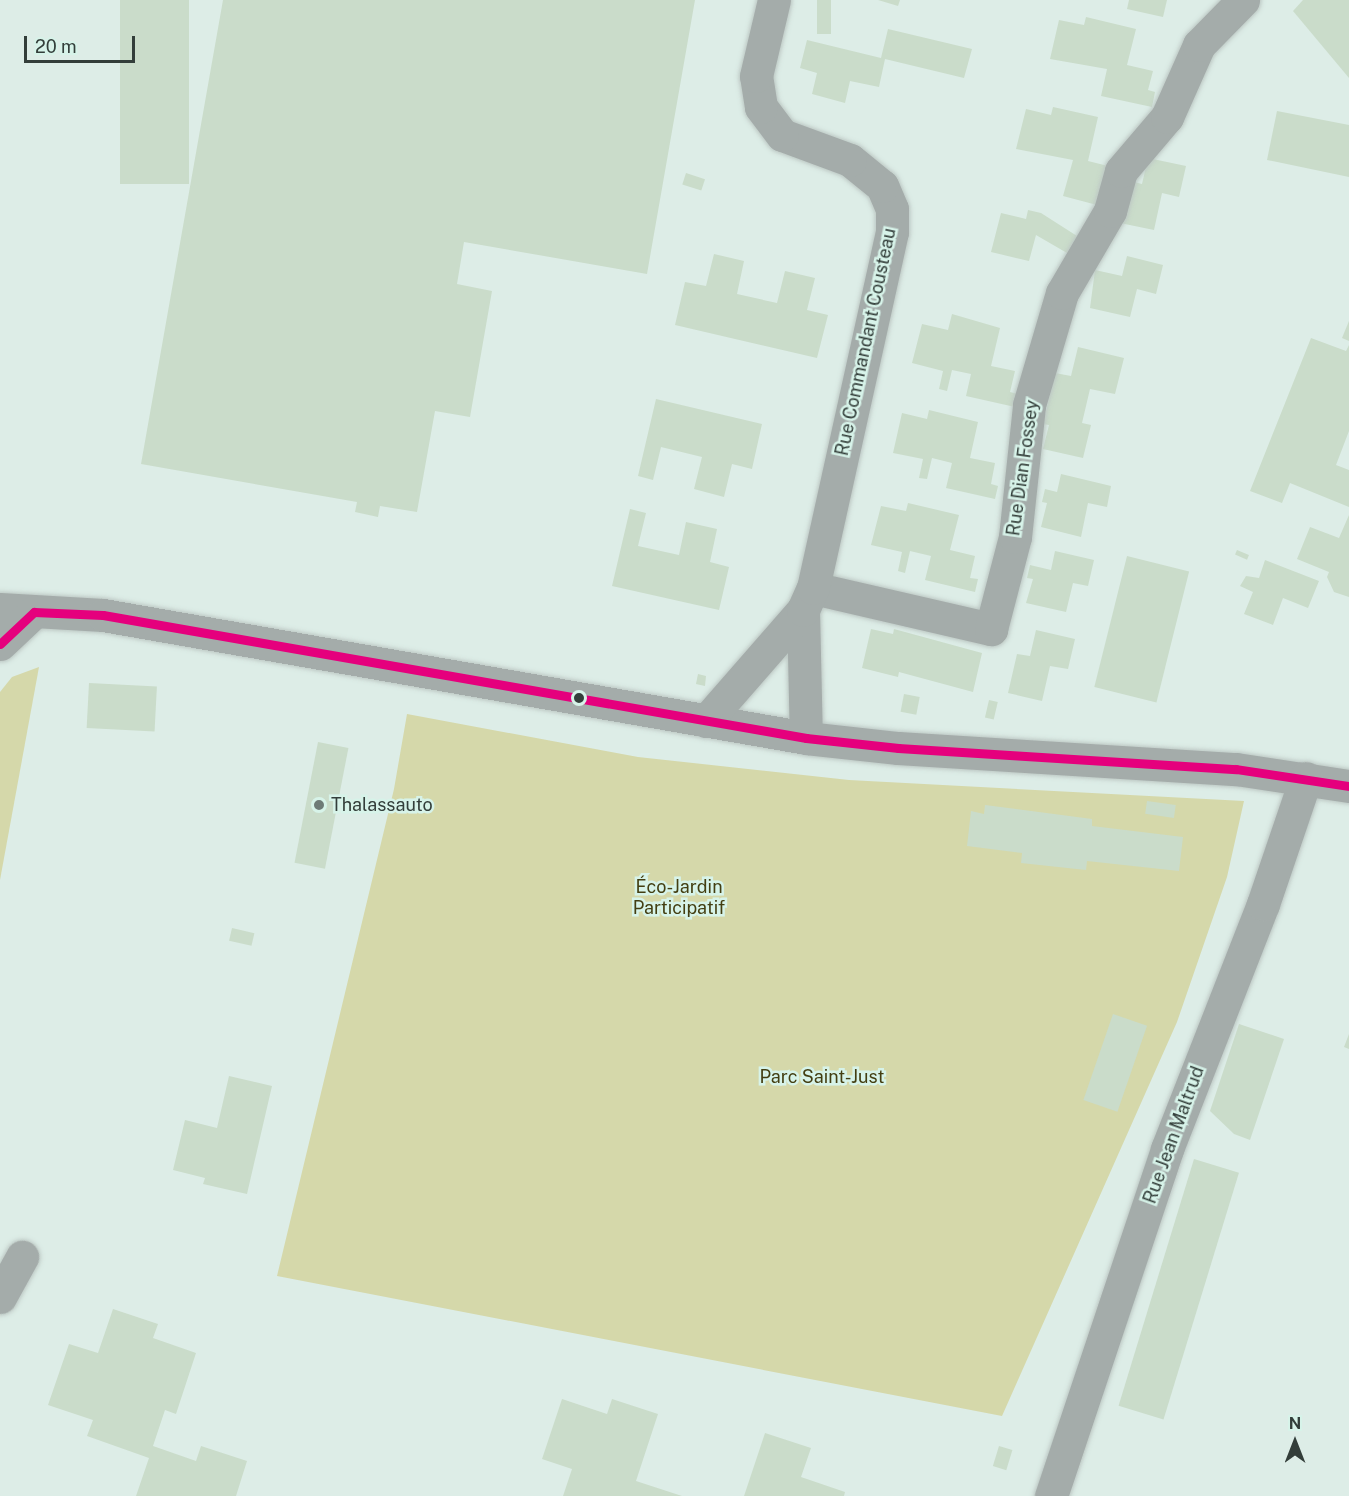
<!DOCTYPE html>
<meta charset="utf-8">
<style>
body{margin:0}
#map{position:relative;width:1349px;height:1496px;overflow:hidden;background:#ddede7;font-family:"Public Sans",sans-serif}
div>[style]{position:absolute}
.green>*{inset:0;background:#d5d8aa}
.building>*{inset:0;background:#cadcca;transform-origin:0 0}
.roads{filter:drop-shadow(0 0 2px #bdc8c4) drop-shadow(0 0 2px #bdc8c4)}
.minor>*{height:33px;margin:-16.5px;padding:0 16.5px;transform-origin:16.5px;border-radius:16.5px;background:#a4acaa}
.bus-1>*{height:9px;margin:-4.5px;padding:0 4.5px;transform-origin:4.5px;border-radius:4.5px;background:#e5007d}
.dots>*{width:16px;height:16px;translate:-50% -50%;box-sizing:border-box;border:3px solid #d7f3e9;border-radius:50%}
span{translate:-50% -50%;white-space:nowrap;text-align:center;line-height:1.15;-webkit-text-stroke:5px #d7f3e9;paint-order:stroke}
.street-label{font-size:18px;color:#333e3a}
.poi-label{font-size:18px;color:#333e3a}
.left{translate:0 -50%;text-align:left}
.park-label{font-size:18px;color:#433e11}
.north{position:absolute;left:1265px;top:1412px;width:60px;height:60px;-webkit-text-stroke:4px #d7f3e9;paint-order:stroke;rotate:0deg;font-size:16px;font-weight:700;line-height:24px;text-align:center;color:#333e3a}
.north::after{content:'';display:block;margin:auto;width:21px;height:27px;background:#333e3a;clip-path:polygon(50% 0,100% 100%,50% 72%,0 100%)}
.scale{position:absolute;left:24px;top:36px;width:111px;height:27px;box-sizing:border-box;border:3px solid #333e3a;border-top:0;padding-left:8px;font-size:18px;line-height:21px;white-space:nowrap;color:#333e3a;-webkit-text-stroke:4px #d7f3e9;paint-order:stroke}
</style>
<div id="map">
<div class="green">
<i style="clip-path:polygon(39px 667px,0 880px,0 692px,12px 677px)"></i>
<i style="clip-path:polygon(407px 714px,638px 757px,849px 780px,1244px 801px,1227px 877px,1177px 1022px,1002px 1416px,277px 1276px,394px 789px)"></i>
</div>
<div class="building">
<i style="left:120px;top:0;width:69px;height:184px"></i>
<i style="clip-path:polygon(223px 0,695px 0,647px 274px,464px 242px,457px 284px,492px 291px,470px 417px,435px 411px,417px 512px,380px 506px,378px 517px,355px 512px,357px 502px,141px 464px)"></i>
<i style="left:817px;top:0;width:14px;height:34px"></i>
<i style="clip-path:polygon(878px 0,900px 0,898px 6px)"></i>
<i style="clip-path:polygon(1129px 0,1167px 0,1163px 17px,1127px 9px)"></i>
<i style="clip-path:polygon(1303px 0,1349px 0,1349px 78px,1293px 11px)"></i>
<i style="clip-path:polygon(1086px 17px,1136px 29px,1127px 65px,1153px 71px,1148px 90px,1155px 92px,1152px 107px,1101px 96px,1107px 69px,1050px 59px,1059px 20px,1084px 25px)"></i>
<i style="clip-path:polygon(888px 29px,972px 49px,964px 78px,885px 59px,879px 87px,850px 81px,845px 103px,812px 94px,817px 73px,800px 68px,807px 40px,881px 58px)"></i>
<i style="clip-path:polygon(1053px 107px,1098px 117px,1088px 161px,1108px 166px,1097px 205px,1063px 196px,1073px 160px,1016px 149px,1026px 109px,1051px 115px)"></i>
<i style="clip-path:polygon(1277px 111px,1349px 125px,1349px 177px,1267px 160px)"></i>
<i style="clip-path:polygon(1148px 158px,1186px 166px,1179px 197px,1162px 193px,1154px 230px,1120px 223px,1130px 181px,1142px 184px)"></i>
<i style="left:686px;top:173px;width:20px;height:12px;rotate:18deg"></i>
<i style="clip-path:polygon(1028px 210px,1041px 213px,1077px 236px,1067px 253px,1036px 235px,1029px 261px,991px 252px,1001px 213px,1026px 219px)"></i>
<i style="clip-path:polygon(714px 254px,744px 261px,737px 294px,777px 303px,785px 271px,815px 278px,807px 310px,828px 315px,817px 358px,675px 325px,685px 282px,706px 286px)"></i>
<i style="clip-path:polygon(1127px 256px,1163px 265px,1156px 294px,1137px 289px,1130px 317px,1090px 308px,1095px 270px,1122px 276px)"></i>
<i style="clip-path:polygon(952px 314px,1000px 328px,991px 366px,1015px 371px,1010px 392px,1018px 394px,1015px 407px,966px 396px,971px 374px,952px 370px,947px 391px,939px 389px,943px 371px,912px 363px,922px 324px,948px 330px)"></i>
<i style="clip-path:polygon(1349px 321px,1349px 341px,1342px 338px)"></i>
<i style="clip-path:polygon(1311px 338px,1346px 351px,1349px 345px,1349px 431px,1336px 465px,1349px 470px,1349px 507px,1290px 483px,1282px 503px,1250px 491px)"></i>
<i style="clip-path:polygon(1078px 347px,1124px 358px,1115px 394px,1090px 389px,1082px 423px,1091px 425px,1083px 458px,1043px 449px,1049px 425px,1043px 424px,1055px 373px,1071px 376px)"></i>
<i style="clip-path:polygon(656px 399px,762px 424px,752px 469px,732px 464px,724px 497px,694px 489px,702px 457px,661px 447px,653px 480px,638px 476px)"></i>
<i style="clip-path:polygon(929px 410px,978px 422px,970px 458px,995px 463px,991px 484px,998px 486px,995px 499px,946px 488px,952px 463px,932px 458px,927px 479px,919px 478px,923px 459px,893px 453px,902px 413px,927px 419px)"></i>
<i style="clip-path:polygon(1061px 474px,1111px 486px,1107px 507px,1088px 503px,1081px 537px,1041px 527px,1047px 503px,1042px 502px,1045px 489px,1057px 492px)"></i>
<i style="clip-path:polygon(908px 503px,959px 515px,950px 550px,975px 556px,970px 578px,978px 579px,975px 592px,925px 580px,931px 556px,910px 551px,905px 573px,898px 571px,902px 552px,871px 545px,881px 506px,906px 511px)"></i>
<i style="clip-path:polygon(630px 509px,646px 513px,638px 546px,679px 555px,686px 522px,717px 529px,710px 562px,729px 567px,719px 610px,612px 586px)"></i>
<i style="clip-path:polygon(1349px 515px,1349px 597px,1334px 592px,1327px 577px,1329px 572px,1297px 559px,1310px 527px,1339px 538px)"></i>
<i style="left:1237px;top:550px;width:13px;height:5px;rotate:23deg"></i>
<i style="clip-path:polygon(1055px 551px,1094px 560px,1088px 586px,1073px 583px,1066px 612px,1026px 603px,1033px 579px,1027px 578px,1030px 565px,1051px 570px)"></i>
<i style="left:1127px;top:556px;width:64px;height:135px;rotate:14deg"></i>
<i style="clip-path:polygon(1265px 560px,1319px 581px,1308px 608px,1283px 598px,1273px 625px,1244px 614px,1253px 592px,1240px 586px,1246px 576px,1259px 578px)"></i>
<i style="clip-path:polygon(871px 629px,893px 634px,894px 629px,982px 653px,973px 692px,899px 672px,898px 677px,862px 668px)"></i>
<i style="clip-path:polygon(1036px 630px,1075px 639px,1068px 669px,1050px 666px,1042px 701px,1008px 693px,1017px 654px,1030px 656px)"></i>
<i style="clip-path:polygon(698px 674px,706px 676px,705px 686px,696px 684px)"></i>
<i style="left:89px;top:683px;width:68px;height:45px;rotate:3deg"></i>
<i style="left:904px;top:694px;width:16px;height:18px;rotate:11deg"></i>
<i style="left:989px;top:700px;width:9px;height:18px;rotate:13deg"></i>
<i style="left:318px;top:742px;width:31px;height:123px;rotate:11deg"></i>
<i style="left:1147px;top:801px;width:29px;height:13px;rotate:8deg"></i>
<i style="clip-path:polygon(985px 805px,1092px 819px,1092px 826px,1183px 837px,1179px 871px,1087px 861px,1086px 870px,1021px 863px,1022px 853px,967px 846px,971px 811px,984px 814px)"></i>
<i style="left:232px;top:928px;width:23px;height:13px;rotate:13deg"></i>
<i style="left:1113px;top:1014px;width:36px;height:91px;rotate:19deg"></i>
<i style="clip-path:polygon(1239px 1024px,1284px 1039px,1250px 1140px,1234px 1134px,1210px 1111px)"></i>
<i style="clip-path:polygon(1349px 1034px,1349px 1049px,1344px 1047px)"></i>
<i style="clip-path:polygon(229px 1076px,272px 1086px,247px 1194px,203px 1184px,205px 1178px,173px 1170px,185px 1120px,217px 1128px)"></i>
<i style="left:1194px;top:1159px;width:47px;height:258px;rotate:17deg"></i>
<i style="clip-path:polygon(113px 1309px,158px 1324px,153px 1338px,196px 1353px,176px 1414px,165px 1410px,153px 1446px,196px 1461px,201px 1446px,247px 1461px,236px 1496px,136px 1496px,149px 1458px,87px 1436px,93px 1420px,48px 1405px,69px 1344px,98px 1353px)"></i>
<i style="clip-path:polygon(562px 1399px,607px 1414px,612px 1399px,658px 1414px,636px 1481px,682px 1496px,563px 1496px,572px 1469px,542px 1459px)"></i>
<i style="clip-path:polygon(765px 1433px,811px 1448px,801px 1477px,845px 1492px,844px 1496px,744px 1496px)"></i>
<i style="left:999px;top:1446px;width:14px;height:21px;rotate:17deg"></i>
</div>
<div class="roads">
<div class="minor">
<i style="left:813px;top:588px;width:183px;rotate:13deg"></i>
<i style="left:991px;top:629px;width:95px;rotate:-75.4deg"></i>
<i style="left:1015px;top:537px;width:133px;rotate:-83.9deg"></i>
<i style="left:1029px;top:405px;width:117px;rotate:-73.6deg"></i>
<i style="left:1062px;top:293px;width:95px;rotate:-59.7deg"></i>
<i style="left:1110px;top:211px;width:41px;rotate:-74.6deg"></i>
<i style="left:1121px;top:171px;width:71px;rotate:-49.6deg"></i>
<i style="left:1167px;top:117px;width:79px;rotate:-66deg"></i>
<i style="left:1199px;top:45px;width:63px;rotate:-45.6deg"></i>
<i style="left:0;top:609px;width:103px;rotate:3.3deg"></i>
<i style="left:103px;top:615px;width:714px;rotate:9.92deg"></i>
<i style="left:806px;top:738px;width:93px;rotate:6.2deg"></i>
<i style="left:898px;top:748px;width:339px;rotate:3.6deg"></i>
<i style="left:1236px;top:769px;width:114px;rotate:8.6deg"></i>
<i style="left:803px;top:610px;width:128px;rotate:88.7deg"></i>
<i style="left:0;top:644px;width:47px;rotate:-43.3deg"></i>
<i style="left:706px;top:721px;width:147px;rotate:-48.9deg"></i>
<i style="left:803px;top:610px;width:24px;rotate:-66deg"></i>
<i style="left:813px;top:588px;width:365px;rotate:-77.5deg"></i>
<i style="left:892px;top:232px;width:23px;rotate:-90deg"></i>
<i style="left:892px;top:209px;width:25px;rotate:-113deg"></i>
<i style="left:882px;top:186px;width:41px;rotate:-140.9deg"></i>
<i style="left:850px;top:160px;width:72px;rotate:-159.8deg"></i>
<i style="left:782px;top:135px;width:35px;rotate:-127deg"></i>
<i style="left:761px;top:107px;width:31px;rotate:-99deg"></i>
<i style="left:756px;top:76px;width:78px;rotate:-76.7deg"></i>
<i style="left:0;top:1297px;width:46px;rotate:-61.2deg"></i>
<i style="left:1051px;top:1496px;width:366px;rotate:-71.5deg"></i>
<i style="left:1167px;top:1149px;width:263px;rotate:-68.6deg"></i>
<i style="left:1263px;top:904px;width:133px;rotate:-71.2deg"></i>
</div>
</div>
<div class="bus-1">
<i style="left:0;top:644px;width:47px;rotate:-43.3deg"></i>
<i style="left:34px;top:612px;width:69px;rotate:2.5deg"></i>
<i style="left:103px;top:615px;width:714px;rotate:9.92deg"></i>
<i style="left:806px;top:738px;width:93px;rotate:6.2deg"></i>
<i style="left:898px;top:748px;width:339px;rotate:3.6deg"></i>
<i style="left:1236px;top:769px;width:114px;rotate:8.6deg"></i>
</div>
<div class="dots">
<i style="left:579px;top:698px;background:#333e3a"></i>
<i style="left:319px;top:805px;background:#6e7b77"></i>
</div>
<div class="street-label">
<span style="left:866px;top:342px;rotate:-78deg">Rue Commandant Cousteau</span>
<span style="left:1023px;top:468px;rotate:-82deg">Rue Dian Fossey</span>
<span style="left:1174px;top:1135px;rotate:-70deg">Rue Jean Maltrud</span>
</div>
<div class="poi-label">
<span class="left" style="left:331px;top:805px">Thalassauto</span>
</div>
<div class="park-label">
<span style="left:679px;top:898px">Éco-Jardin<br>Participatif</span>
<span style="left:822px;top:1077px">Parc Saint-Just</span>
</div>
<div class="north">N</div>
<div class="scale">20 m</div>
</div>
